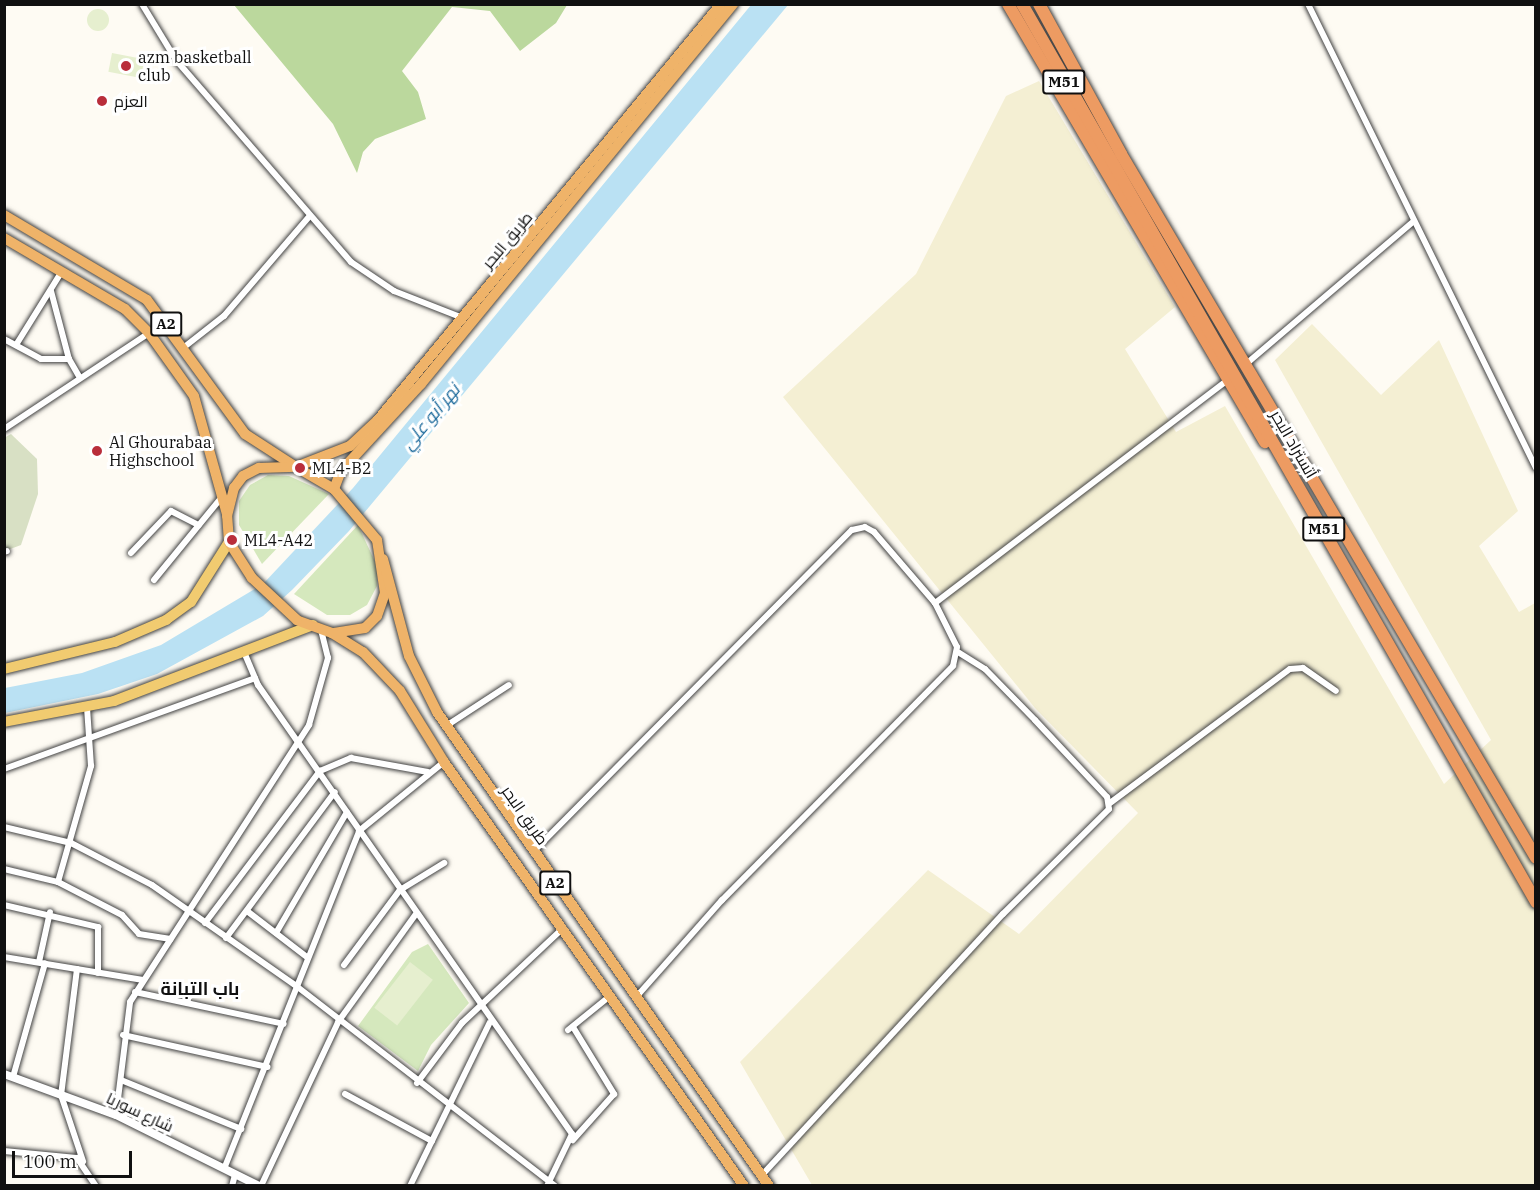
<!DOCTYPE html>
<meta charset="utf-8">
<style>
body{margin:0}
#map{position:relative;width:1540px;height:1190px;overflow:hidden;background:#fefbf3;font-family:"IBM Plex Serif",Cairo,serif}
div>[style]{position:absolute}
.farmland>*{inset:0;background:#f4efd3}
.green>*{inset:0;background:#d5e8bd}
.forest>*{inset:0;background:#bbd89d}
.cemetery>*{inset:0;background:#d8e0c4}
.pitch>*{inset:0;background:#e6efcf;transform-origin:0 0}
.round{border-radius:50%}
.water>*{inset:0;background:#bae1f3}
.roads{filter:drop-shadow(0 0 2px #434343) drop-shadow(0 0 2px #434343)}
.minor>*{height:6px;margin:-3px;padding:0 3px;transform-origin:3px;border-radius:3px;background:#fff}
.tertiary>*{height:8px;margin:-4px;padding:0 4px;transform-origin:4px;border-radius:4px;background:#fff}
.primary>*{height:10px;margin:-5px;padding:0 5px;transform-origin:5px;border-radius:5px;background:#f1cb70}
.trunk>*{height:10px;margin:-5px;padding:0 5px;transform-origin:5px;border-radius:5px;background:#efb369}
.motorway>*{height:12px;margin:-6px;padding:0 6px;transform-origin:6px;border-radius:6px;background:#ed9b62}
.dots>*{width:16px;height:16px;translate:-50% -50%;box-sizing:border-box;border:3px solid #fff;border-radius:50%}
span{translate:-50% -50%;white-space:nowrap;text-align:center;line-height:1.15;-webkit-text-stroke:6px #fff;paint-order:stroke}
.shield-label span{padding:2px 4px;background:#fff;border:2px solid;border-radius:4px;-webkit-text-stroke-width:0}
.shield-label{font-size:15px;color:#101010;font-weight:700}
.poi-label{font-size:16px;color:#101010}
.left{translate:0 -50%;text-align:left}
.street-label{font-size:16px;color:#101010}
.water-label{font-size:18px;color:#1e6b9c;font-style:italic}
.neighbourhood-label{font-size:18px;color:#101010;font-weight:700}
.frame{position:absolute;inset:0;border:6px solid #101010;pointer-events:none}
.scale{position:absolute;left:12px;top:1151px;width:120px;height:27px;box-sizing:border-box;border:3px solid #101010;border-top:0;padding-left:8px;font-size:18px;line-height:21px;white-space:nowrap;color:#101010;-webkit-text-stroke:4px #fff;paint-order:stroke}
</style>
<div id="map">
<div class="farmland">
<i style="clip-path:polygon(1039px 81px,1175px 307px,1125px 349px,1176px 432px,1225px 406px,1444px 784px,1491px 740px,1275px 360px,1312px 324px,1381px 395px,1439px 340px,1518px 511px,1479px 546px,1519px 612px,1535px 603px,1535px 1185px,812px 1185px,740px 1062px,928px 870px,1019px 934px,1138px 813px,1035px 708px,783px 397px,916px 274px,1006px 96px)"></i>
</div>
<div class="green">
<i style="clip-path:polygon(268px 475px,289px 476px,329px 494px,262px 564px,239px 525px,239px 501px,250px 485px)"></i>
<i style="clip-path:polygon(358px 525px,377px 566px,377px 586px,367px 605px,350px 615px,327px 615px,294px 594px)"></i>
<i style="clip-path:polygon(428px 944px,469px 1003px,431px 1045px,418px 1071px,358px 1026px,412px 952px)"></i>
</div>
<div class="forest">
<i style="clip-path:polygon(234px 5px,567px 5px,556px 23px,520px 51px,490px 11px,452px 7px,402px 71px,418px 92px,426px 119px,375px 139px,363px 152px,357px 173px,333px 124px)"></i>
</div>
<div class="cemetery">
<i style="clip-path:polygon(11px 434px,37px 459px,38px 494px,21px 545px,5px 551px,4px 438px)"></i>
</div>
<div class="pitch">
<i class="round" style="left:87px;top:9px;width:22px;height:22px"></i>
<i style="left:112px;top:53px;width:33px;height:19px;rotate:11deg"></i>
<i style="left:410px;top:962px;width:29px;height:58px;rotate:38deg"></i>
</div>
<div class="water">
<i style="clip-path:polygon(751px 5px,788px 5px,349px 531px,292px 590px,263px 616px,157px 674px,98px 694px,5px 713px,5px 688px,82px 673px,161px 645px,263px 584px,353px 488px)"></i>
</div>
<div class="roads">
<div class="minor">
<i style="left:142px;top:4px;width:66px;rotate:58.7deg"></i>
<i style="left:176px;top:60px;width:267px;rotate:49.1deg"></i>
<i style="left:351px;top:262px;width:52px;rotate:34deg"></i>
<i style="left:394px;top:291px;width:74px;rotate:21.4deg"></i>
<i style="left:1308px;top:4px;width:517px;rotate:63.83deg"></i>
<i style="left:51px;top:291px;width:70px;rotate:75.2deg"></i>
<i style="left:4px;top:339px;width:42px;rotate:28.4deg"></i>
<i style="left:41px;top:359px;width:28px"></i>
<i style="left:69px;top:359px;width:22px;rotate:60deg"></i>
<i style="left:16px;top:345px;width:87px;rotate:-58.1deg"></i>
<i style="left:183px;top:348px;width:52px;rotate:-38deg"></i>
<i style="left:224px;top:316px;width:130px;rotate:-49.4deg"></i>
<i style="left:1246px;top:364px;width:219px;rotate:-40.4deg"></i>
<i style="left:4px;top:429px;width:174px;rotate:-33.5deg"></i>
<i style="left:4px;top:552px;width:3px;rotate:-18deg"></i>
<i style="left:131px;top:553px;width:58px;rotate:-46.4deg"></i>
<i style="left:171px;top:511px;width:31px;rotate:27deg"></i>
<i style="left:154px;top:580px;width:107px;rotate:-50.7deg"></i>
<i style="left:935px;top:603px;width:366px;rotate:-37.3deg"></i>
<i style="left:244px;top:652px;width:36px;rotate:67deg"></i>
<i style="left:258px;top:685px;width:548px;rotate:55.03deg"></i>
<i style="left:572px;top:1134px;width:58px;rotate:115.7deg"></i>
<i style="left:446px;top:726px;width:75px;rotate:-33.1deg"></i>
<i style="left:4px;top:769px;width:267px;rotate:-19.9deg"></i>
<i style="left:1110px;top:803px;width:224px;rotate:-36.7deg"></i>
<i style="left:1290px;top:669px;width:13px;rotate:-4deg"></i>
<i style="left:1303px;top:668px;width:40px;rotate:34.9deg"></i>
<i style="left:4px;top:827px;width:69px;rotate:13.4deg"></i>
<i style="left:71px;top:843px;width:91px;rotate:27.4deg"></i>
<i style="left:152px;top:885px;width:174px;rotate:35deg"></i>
<i style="left:295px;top:985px;width:329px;rotate:37.7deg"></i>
<i style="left:533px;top:852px;width:453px;rotate:-45.3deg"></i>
<i style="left:852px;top:530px;width:13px;rotate:-13deg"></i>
<i style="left:865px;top:527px;width:10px;rotate:29deg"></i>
<i style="left:874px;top:532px;width:94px;rotate:49.3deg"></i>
<i style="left:935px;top:603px;width:49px;rotate:63.4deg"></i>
<i style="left:957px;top:647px;width:19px;rotate:102deg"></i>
<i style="left:953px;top:666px;width:329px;rotate:134.6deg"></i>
<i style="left:722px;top:900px;width:128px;rotate:131.5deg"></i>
<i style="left:4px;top:869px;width:56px;rotate:13.5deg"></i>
<i style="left:58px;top:882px;width:72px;rotate:27.3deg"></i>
<i style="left:122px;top:915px;width:25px;rotate:48deg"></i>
<i style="left:139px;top:934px;width:32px;rotate:9deg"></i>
<i style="left:58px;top:882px;width:121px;rotate:-74.1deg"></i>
<i style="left:91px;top:766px;width:58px;rotate:-93.9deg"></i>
<i style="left:4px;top:905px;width:97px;rotate:13.2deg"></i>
<i style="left:98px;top:927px;width:46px;rotate:90deg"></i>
<i style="left:247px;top:911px;width:76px;rotate:37.5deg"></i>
<i style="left:205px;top:923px;width:191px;rotate:-52.9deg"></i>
<i style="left:320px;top:771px;width:34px;rotate:-23deg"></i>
<i style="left:351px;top:758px;width:78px;rotate:10.3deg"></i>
<i style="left:276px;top:933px;width:140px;rotate:-59.6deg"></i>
<i style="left:226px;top:938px;width:182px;rotate:-53.3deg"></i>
<i style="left:4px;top:957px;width:141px;rotate:9.4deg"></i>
<i style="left:39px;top:962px;width:51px;rotate:-77.6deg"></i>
<i style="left:344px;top:965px;width:94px;rotate:-53.3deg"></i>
<i style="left:400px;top:890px;width:52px;rotate:-31.5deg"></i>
<i style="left:77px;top:969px;width:127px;rotate:97.2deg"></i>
<i style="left:61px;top:1095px;width:70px;rotate:71.6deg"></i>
<i style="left:135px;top:992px;width:152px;rotate:12.1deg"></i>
<i style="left:573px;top:1027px;width:79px;rotate:58.5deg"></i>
<i style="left:614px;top:1094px;width:62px;rotate:131.7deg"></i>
<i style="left:568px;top:1030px;width:54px;rotate:-39deg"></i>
<i style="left:123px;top:1035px;width:148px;rotate:12.5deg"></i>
<i style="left:13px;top:1077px;width:118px;rotate:-74.3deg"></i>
<i style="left:121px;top:1080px;width:130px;rotate:22.2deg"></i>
<i style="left:417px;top:1083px;width:75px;rotate:-53.1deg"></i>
<i style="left:462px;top:1023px;width:139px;rotate:-43.2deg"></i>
<i style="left:345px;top:1094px;width:99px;rotate:28.4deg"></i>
<i style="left:116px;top:1115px;width:114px;rotate:-82.9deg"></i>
<i style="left:130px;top:1002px;width:330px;rotate:-57.1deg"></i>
<i style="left:309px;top:725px;width:70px;rotate:-74.2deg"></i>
<i style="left:328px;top:658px;width:30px;rotate:-104deg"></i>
<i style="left:4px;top:1151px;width:73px;rotate:5.5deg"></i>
<i style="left:77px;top:1158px;width:34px;rotate:56deg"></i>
<i style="left:224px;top:1169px;width:364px;rotate:-68.2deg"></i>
<i style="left:359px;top:831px;width:109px;rotate:-39.1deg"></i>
<i style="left:762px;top:1175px;width:355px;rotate:-47.3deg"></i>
<i style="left:1003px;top:914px;width:149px;rotate:-44.7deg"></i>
<i style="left:1109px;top:809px;width:12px;rotate:-99deg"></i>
<i style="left:1107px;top:797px;width:105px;rotate:-133.1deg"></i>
<i style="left:1035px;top:720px;width:71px;rotate:-134.4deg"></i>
<i style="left:985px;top:669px;width:32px;rotate:-148deg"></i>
<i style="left:232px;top:1186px;width:11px;rotate:-75deg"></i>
<i style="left:261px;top:1186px;width:181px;rotate:-64.8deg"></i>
<i style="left:338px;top:1022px;width:133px;rotate:-54.2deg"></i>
<i style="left:410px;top:1186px;width:182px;rotate:-64deg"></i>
</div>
<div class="tertiary">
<i style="left:4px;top:1074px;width:119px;rotate:20.1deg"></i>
<i style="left:116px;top:1115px;width:160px;rotate:26.4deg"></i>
</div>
<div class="primary">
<i style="left:4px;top:669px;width:114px;rotate:-13.7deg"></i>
<i style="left:115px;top:642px;width:56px;rotate:-23.3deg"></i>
<i style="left:166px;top:620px;width:31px;rotate:-36deg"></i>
<i style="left:191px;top:602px;width:71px;rotate:-57.7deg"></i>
<i style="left:4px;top:722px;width:112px;rotate:-10.8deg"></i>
<i style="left:114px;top:701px;width:213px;rotate:-20.9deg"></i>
</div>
<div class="trunk">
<i style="left:4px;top:215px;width:166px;rotate:30.7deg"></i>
<i style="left:147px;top:300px;width:166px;rotate:53.8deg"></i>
<i style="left:245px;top:434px;width:61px;rotate:32.9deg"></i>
<i style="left:296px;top:467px;width:58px;rotate:-21.3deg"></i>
<i style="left:350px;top:446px;width:37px;rotate:-43deg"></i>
<i style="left:377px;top:421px;width:541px;rotate:-50.48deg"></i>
<i style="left:4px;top:238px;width:140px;rotate:30.4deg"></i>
<i style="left:125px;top:309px;width:34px;rotate:45deg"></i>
<i style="left:149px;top:333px;width:77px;rotate:54.5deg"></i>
<i style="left:194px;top:396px;width:123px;rotate:74.4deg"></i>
<i style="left:296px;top:467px;width:44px;rotate:30.1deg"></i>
<i style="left:334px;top:489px;width:67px;rotate:49.9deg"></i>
<i style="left:377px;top:540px;width:54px;rotate:81.4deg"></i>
<i style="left:385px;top:593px;width:24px;rotate:109deg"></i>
<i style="left:377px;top:616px;width:17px;rotate:135deg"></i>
<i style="left:365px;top:628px;width:33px;rotate:171deg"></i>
<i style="left:332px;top:633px;width:37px;rotate:-160deg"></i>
<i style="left:297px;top:620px;width:62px;rotate:-137deg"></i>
<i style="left:252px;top:578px;width:43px;rotate:-122.6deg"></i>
<i style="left:229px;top:542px;width:26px;rotate:-94deg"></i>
<i style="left:227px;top:516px;width:29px;rotate:-76deg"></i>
<i style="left:234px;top:488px;width:15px;rotate:-53deg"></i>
<i style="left:243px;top:476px;width:18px;rotate:-27deg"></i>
<i style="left:259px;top:468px;width:37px;rotate:-2deg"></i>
<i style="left:334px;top:489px;width:19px;rotate:-69deg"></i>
<i style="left:341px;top:471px;width:118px;rotate:-47.4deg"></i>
<i style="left:421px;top:384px;width:492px;rotate:-50.6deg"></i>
<i style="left:383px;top:559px;width:100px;rotate:75deg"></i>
<i style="left:409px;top:656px;width:63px;rotate:63.4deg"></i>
<i style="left:437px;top:712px;width:579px;rotate:54.99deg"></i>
<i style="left:332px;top:633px;width:36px;rotate:32deg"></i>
<i style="left:363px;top:652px;width:54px;rotate:46.5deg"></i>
<i style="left:400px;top:691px;width:84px;rotate:58.2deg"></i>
<i style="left:444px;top:762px;width:519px;rotate:54.72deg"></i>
</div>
<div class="motorway">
<i style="left:1008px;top:4px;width:508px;rotate:59.6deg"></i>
<i style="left:1022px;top:4px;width:1035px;rotate:60.21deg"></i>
<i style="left:1039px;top:4px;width:171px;rotate:61.3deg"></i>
<i style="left:1121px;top:154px;width:817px;rotate:59.48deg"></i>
</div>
</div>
<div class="dots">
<i style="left:126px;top:66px;background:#b92e3b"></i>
<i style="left:102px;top:101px;background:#b92e3b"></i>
<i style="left:97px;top:451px;background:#b92e3b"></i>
<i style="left:300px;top:468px;background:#b92e3b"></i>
<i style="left:232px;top:540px;background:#b92e3b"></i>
</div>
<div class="shield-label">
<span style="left:1064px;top:82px">M51</span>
<span style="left:166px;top:324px">A2</span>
<span style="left:1324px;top:529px">M51</span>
<span style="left:555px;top:883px">A2</span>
</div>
<div class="poi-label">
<span class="left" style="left:138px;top:66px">azm basketball<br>club</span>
<span class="left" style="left:114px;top:101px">العزم</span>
<span class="left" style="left:109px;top:451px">Al Ghourabaa<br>Highschool</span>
<span class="left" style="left:312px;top:468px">ML4-B2</span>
<span class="left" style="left:244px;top:540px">ML4-A42</span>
</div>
<div class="street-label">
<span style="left:507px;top:240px;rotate:-50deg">طريق البحر</span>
<span style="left:1294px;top:444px;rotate:60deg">أتستراد البحر</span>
<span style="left:525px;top:815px;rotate:55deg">طريق البحر</span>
<span style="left:140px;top:1112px;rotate:25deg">شارع سوريا</span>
</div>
<div class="water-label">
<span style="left:431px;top:417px;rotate:-50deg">نهر أبو علي</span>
</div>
<div class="neighbourhood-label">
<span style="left:200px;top:989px">باب التبانة</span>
</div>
<div class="frame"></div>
<div class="scale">100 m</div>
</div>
